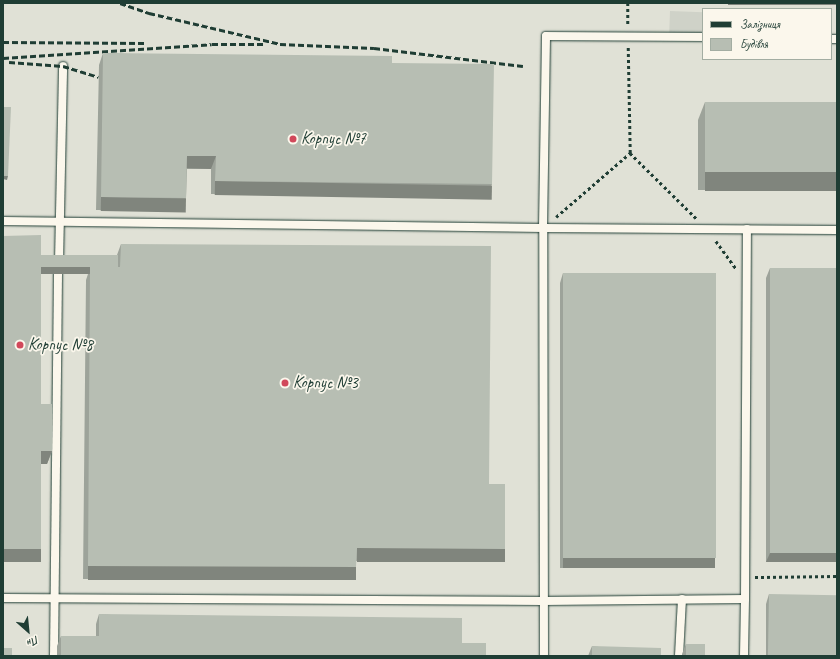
<!DOCTYPE html>
<meta charset="utf-8">
<style>
body{margin:0}
#map{position:relative;width:840px;height:659px;overflow:hidden;background:#f2f0e5;font-family:Caveat,sans-serif}
div>[style]{position:absolute}
.built>*{inset:0;background:#e0e1d6}
.green>*{inset:0;background:#cfd2c8;transform-origin:0 0}
.path>*{height:2.5px;margin-top:-1.25px;transform-origin:0;background:repeating-linear-gradient(90deg,#1f3d34 0 3px,transparent 0 6px)}
.roads{filter:drop-shadow(0 0 1px #1f3d34) drop-shadow(0 0 1px #1f3d34)}
.service>*{height:8px;margin:-4px;padding:0 4px;transform-origin:4px;border-radius:4px;background:#fbf7ec}
.rail>*{height:3px;margin-top:-1.5px;transform-origin:0;background:repeating-linear-gradient(90deg,#1f3d34 0 6px,transparent 0 9px)}
.wall>*{inset:0;background:#9da39a}
.shaded-wall>*{inset:0;background:#80857d;transform-origin:0 0}
.building>*{inset:0;background:#b7beb3;transform-origin:0 0}
.dots>*{width:11px;height:11px;translate:-50% -50%;box-sizing:border-box;border:2px solid #fbf7ec;border-radius:50%}
span{translate:-50% -50%;white-space:nowrap;text-align:center;line-height:1.15;-webkit-text-stroke:3.5px #fbf7ec;paint-order:stroke}
.poi-label{font-size:17px;color:#1f3d34}
.left{translate:0 -50%;text-align:left}
.frame{position:absolute;inset:0;border:4px solid #1f3d34;pointer-events:none}
.legend{position:absolute;left:702px;top:8px;width:130px;height:52px;box-sizing:border-box;background:#fbf7ec;border:1px solid #a3ada2;margin:0;padding:5px 7px;list-style:none;font-size:12px;color:#1f3d34}
.legend li{display:flex;align-items:center;gap:8px;height:20px}
.legend b{width:20px;border:1px solid #a3ada2}
.north{position:absolute;left:8px;top:611px;width:40px;height:40px;-webkit-text-stroke:3px #fbf7ec;paint-order:stroke;rotate:153deg;font-size:11px;font-weight:700;line-height:16px;text-align:center;color:#1f3d34}
.north::after{content:'';display:block;margin:auto;width:14px;height:18px;background:#1f3d34;clip-path:polygon(50% 0,100% 100%,50% 72%,0 100%)}
</style>
<div id="map">
<div class="built">
<i style="clip-path:polygon(evenodd,3px 3px,837px 3px,837px 656px,3px 656px,3px 3px,703px 9px,831px 9px,831px 59px,703px 59px,703px 9px)"></i>
</div>
<div class="green">
<i style="left:670px;top:11px;width:33px;height:22px;rotate:2deg"></i>
</div>
<div class="path">
<i style="left:628px;top:3px;width:23px;rotate:90deg"></i>
<i style="left:630px;top:153px;width:94px;rotate:44.6deg"></i>
<i style="left:556px;top:217px;width:98px;rotate:-40.9deg"></i>
<i style="left:630px;top:153px;width:106px;rotate:-91.1deg"></i>
<i style="left:716px;top:241px;width:34px;rotate:54deg"></i>
<i style="left:755px;top:577px;width:82px;rotate:-0.7deg"></i>
</div>
<div class="roads">
<div class="service">
<i style="left:831px;top:39px;width:6px"></i>
<i style="left:3px;top:221px;width:540px;rotate:0.74deg"></i>
<i style="left:543px;top:228px;width:294px;rotate:0.4deg"></i>
<i style="left:59px;top:262px;width:196px;rotate:-88.8deg"></i>
<i style="left:3px;top:598px;width:540px;rotate:0.32deg"></i>
<i style="left:543px;top:601px;width:202px;rotate:-0.6deg"></i>
<i style="left:745px;top:599px;width:57px;rotate:91deg"></i>
<i style="left:745px;top:599px;width:370px;rotate:-89.7deg"></i>
<i style="left:54px;top:656px;width:382px;rotate:-89.4deg"></i>
<i style="left:544px;top:656px;width:428px;rotate:-90.1deg"></i>
<i style="left:543px;top:228px;width:192px;rotate:-89.1deg"></i>
<i style="left:546px;top:36px;width:157px;rotate:0.4deg"></i>
<i style="left:679px;top:656px;width:57px;rotate:-87deg"></i>
</div>
</div>
<div class="rail">
<i style="left:120px;top:3px;width:31px;rotate:19deg"></i>
<i style="left:149px;top:13px;width:135px;rotate:13.3deg"></i>
<i style="left:280px;top:44px;width:94px;rotate:2.4deg"></i>
<i style="left:374px;top:48px;width:150px;rotate:6.9deg"></i>
<i style="left:3px;top:42px;width:141px;rotate:0.4deg"></i>
<i style="left:3px;top:58px;width:209px;rotate:-3.8deg"></i>
<i style="left:212px;top:44px;width:52px"></i>
<i style="left:9px;top:62px;width:54px;rotate:4.2deg"></i>
<i style="left:63px;top:66px;width:37px;rotate:17deg"></i>
</div>
<div class="wall">
<i style="clip-path:polygon(103px 53px,392px 63px,492px 184px,488px 197px,211px 194px,211px 169px,187px 169px,186px 198px,182px 211px,96px 210px,99px 65px)"></i>
<i style="clip-path:polygon(705px 102px,837px 102px,837px 190px,698px 190px,698px 120px)"></i>
<i style="clip-path:polygon(121px 244px,489px 484px,500px 562px,356px 561px,356px 567px,352px 580px,83px 579px,86px 280px,88px 274px,41px 274px,41px 404px,52px 451px,47px 464px,41px 464px,41px 549px,37px 562px,41px 255px,117px 255px)"></i>
<i style="clip-path:polygon(770px 268px,837px 562px,766px 562px,766px 278px)"></i>
<i style="clip-path:polygon(563px 273px,715px 558px,712px 568px,560px 568px,560px 283px)"></i>
<i style="clip-path:polygon(769px 594px,837px 656px,766px 656px,766px 604px)"></i>
<i style="clip-path:polygon(99px 614px,462px 643px,486px 656px,57px 656px,57px 646px,61px 636px,96px 636px,96px 624px)"></i>
<i style="clip-path:polygon(686px 644px,705px 656px,682px 656px,682px 654px)"></i>
<i style="clip-path:polygon(592px 646px,661px 656px,588px 656px)"></i>
</div>
<div class="shaded-wall">
<i style="left:728px;top:3px;width:109px;height:2px"></i>
<i style="clip-path:polygon(187px 156px,216px 156px,211px 169px,182px 168px)"></i>
<i style="left:705px;top:172px;width:132px;height:19px"></i>
<i style="clip-path:polygon(3px 176px,8px 176px,7px 180px,3px 179px)"></i>
<i style="left:215px;top:181px;width:277px;height:14px;rotate:1deg"></i>
<i style="left:101px;top:197px;width:85px;height:14px;rotate:1deg"></i>
<i style="left:39px;top:267px;width:51px;height:7px"></i>
<i style="clip-path:polygon(41px 451px,52px 451px,47px 464px,36px 464px)"></i>
<i style="left:357px;top:548px;width:148px;height:14px"></i>
<i style="left:3px;top:549px;width:38px;height:13px"></i>
<i style="clip-path:polygon(837px 552px,837px 562px,766px 562px,770px 553px)"></i>
<i style="left:563px;top:558px;width:152px;height:10px"></i>
<i style="left:88px;top:566px;width:268px;height:14px"></i>
</div>
<div class="building">
<i style="clip-path:polygon(103px 53px,392px 56px,392px 63px,494px 64px,492px 184px,215px 181px,216px 156px,187px 156px,186px 198px,101px 197px)"></i>
<i style="left:705px;top:102px;width:132px;height:70px"></i>
<i style="clip-path:polygon(3px 107px,11px 107px,8px 176px,3px 176px)"></i>
<i style="clip-path:polygon(41px 235px,41px 404px,52px 404px,52px 451px,41px 451px,41px 549px,3px 549px,3px 236px)"></i>
<i style="clip-path:polygon(121px 244px,491px 246px,489px 484px,505px 484px,505px 549px,357px 548px,356px 567px,88px 566px,90px 267px,120px 267px)"></i>
<i style="left:41px;top:255px;width:77px;height:12px"></i>
<i style="left:770px;top:268px;width:67px;height:285px"></i>
<i style="left:563px;top:273px;width:153px;height:285px"></i>
<i style="left:769px;top:594px;width:68px;height:62px;rotate:1deg"></i>
<i style="clip-path:polygon(99px 614px,462px 618px,462px 643px,486px 643px,486px 656px,61px 656px,61px 636px,99px 636px)"></i>
<i style="left:686px;top:644px;width:19px;height:12px"></i>
<i style="clip-path:polygon(592px 646px,661px 648px,661px 656px,592px 656px)"></i>
<i style="left:3px;top:648px;width:9px;height:8px"></i>
</div>
<div class="dots">
<i style="left:293px;top:139px;background:#d1495b"></i>
<i style="left:20px;top:345px;background:#d1495b"></i>
<i style="left:285px;top:383px;background:#d1495b"></i>
</div>
<div class="poi-label">
<span class="left" style="left:301px;top:139px">Корпус №7</span>
<span class="left" style="left:28px;top:345px">Корпус №8</span>
<span class="left" style="left:293px;top:383px">Корпус №3</span>
</div>
<div class="frame"></div>
<ul class="legend">
<li><b style="height:5px;background:#1f3d34"></b>Залізниця</li>
<li><b style="height:11px;background:#b7beb3"></b>Будівля</li>
</ul>
<div class="north">Пн</div>
</div>
